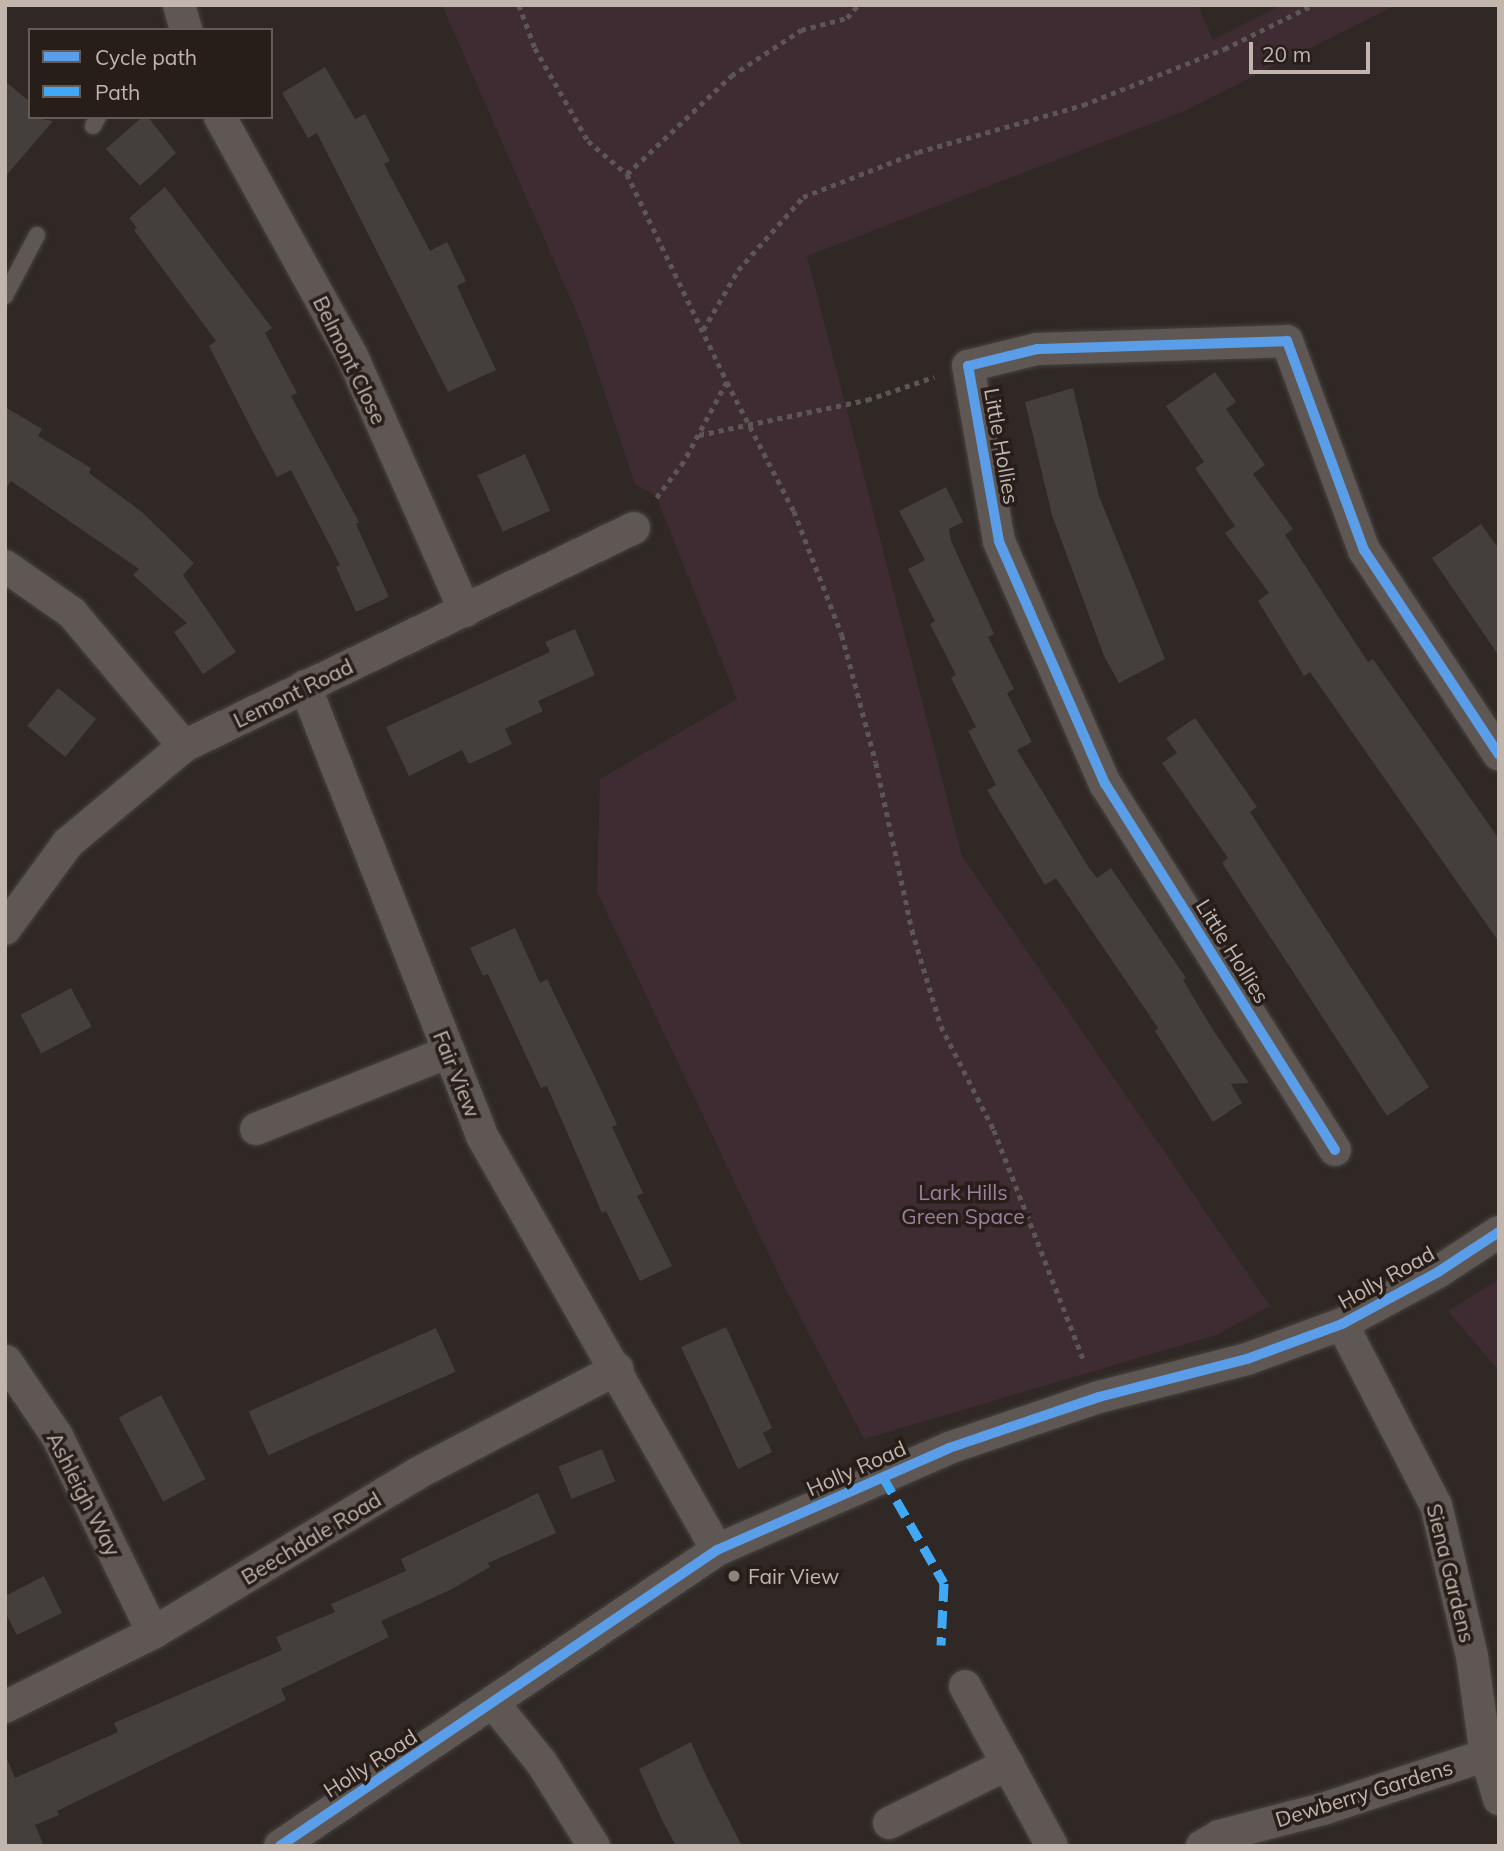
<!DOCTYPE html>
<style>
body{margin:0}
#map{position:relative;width:1504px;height:1851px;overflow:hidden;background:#2f2825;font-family:Mulish,sans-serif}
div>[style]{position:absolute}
.green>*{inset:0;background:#3f2b32}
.building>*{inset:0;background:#443f3c;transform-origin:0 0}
.path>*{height:4.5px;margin-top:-2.25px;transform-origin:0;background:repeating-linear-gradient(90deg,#5c5654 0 5px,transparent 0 10px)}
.roads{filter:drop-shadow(0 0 2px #484341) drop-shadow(0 0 2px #484341)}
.service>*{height:16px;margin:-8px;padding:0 8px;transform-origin:8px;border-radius:8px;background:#5e5754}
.minor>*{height:32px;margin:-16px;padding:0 16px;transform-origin:16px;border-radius:16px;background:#5e5754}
.quiet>*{height:9px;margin-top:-4.5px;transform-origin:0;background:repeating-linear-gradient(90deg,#3fa9f5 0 18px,transparent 0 27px)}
.cycleway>*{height:10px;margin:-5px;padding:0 5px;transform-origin:5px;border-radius:5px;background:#5a9eea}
.dots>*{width:19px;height:19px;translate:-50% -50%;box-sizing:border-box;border:4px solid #281e19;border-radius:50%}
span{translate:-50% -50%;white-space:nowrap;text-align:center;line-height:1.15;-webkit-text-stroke:7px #281e19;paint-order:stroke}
.street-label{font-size:21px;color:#c1b5ae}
.park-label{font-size:21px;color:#9f7f9f}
.poi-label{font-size:21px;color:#c1b5ae}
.left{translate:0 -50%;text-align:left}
.frame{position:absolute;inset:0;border:7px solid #c1b5ae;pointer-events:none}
.legend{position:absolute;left:28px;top:28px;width:245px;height:91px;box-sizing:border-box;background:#281e19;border:2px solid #655a55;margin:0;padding:9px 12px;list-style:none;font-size:21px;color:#c1b5ae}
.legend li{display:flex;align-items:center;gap:14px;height:35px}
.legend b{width:35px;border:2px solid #655a55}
.scale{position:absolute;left:1249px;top:42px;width:121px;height:32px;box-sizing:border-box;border:4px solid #c1b5ae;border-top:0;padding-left:9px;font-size:21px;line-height:24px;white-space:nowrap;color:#c1b5ae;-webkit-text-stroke:5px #281e19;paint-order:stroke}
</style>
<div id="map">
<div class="green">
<i style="clip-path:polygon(442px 5px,1198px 5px,1213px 40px,1282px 5px,1396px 5px,1184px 111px,807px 256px,962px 856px,1270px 1306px,1216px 1335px,864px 1439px,781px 1280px,597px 892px,600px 779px,737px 699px,656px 496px,635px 484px,582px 325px)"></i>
<i style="clip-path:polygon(1499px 1279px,1499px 1371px,1448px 1311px)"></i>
</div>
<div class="building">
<i style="clip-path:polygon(325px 67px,355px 119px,365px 114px,390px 161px,384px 164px,430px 251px,447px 242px,466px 281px,457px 286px,496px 370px,448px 392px,317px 133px,308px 138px,282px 93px)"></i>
<i style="clip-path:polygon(5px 81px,30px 102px,30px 117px,53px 121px,5px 177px)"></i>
<i style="clip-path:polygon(142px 117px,148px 117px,176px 153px,140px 186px,106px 149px)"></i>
<i style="clip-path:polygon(165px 187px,272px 328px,265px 333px,297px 393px,291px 396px,359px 522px,356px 524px,389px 597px,356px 612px,336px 567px,340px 565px,291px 470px,277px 477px,253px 432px,209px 346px,216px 341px,134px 230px,137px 228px,129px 218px)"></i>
<i style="clip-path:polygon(1215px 372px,1236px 402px,1226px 409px,1265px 465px,1253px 474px,1293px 529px,1285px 535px,1368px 662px,1373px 659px,1499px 839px,1499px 942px,1310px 672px,1304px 676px,1258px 601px,1269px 593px,1225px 533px,1235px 526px,1195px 468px,1204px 462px,1166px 406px)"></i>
<i style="clip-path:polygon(1073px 388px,1099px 496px,1165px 659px,1119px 683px,1104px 656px,1052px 515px,1025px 402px)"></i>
<i style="clip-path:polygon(5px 407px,42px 429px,38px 436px,91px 468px,89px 473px,142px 512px,194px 563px,183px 575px,236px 652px,203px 674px,174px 632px,187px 623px,133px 575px,139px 569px,11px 481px,5px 490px)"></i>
<i style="left:525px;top:454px;width:62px;height:52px;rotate:66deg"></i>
<i style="clip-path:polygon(946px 487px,963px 522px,949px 529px,951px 541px,994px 634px,988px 637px,1014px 689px,1007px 693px,1032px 742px,1017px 750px,1089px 868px,1097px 878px,1111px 868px,1186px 978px,1183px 980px,1213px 1030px,1249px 1083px,1231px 1084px,1242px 1103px,1213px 1122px,1155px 1031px,1158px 1028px,1056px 878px,1045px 885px,987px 790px,996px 785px,968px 731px,976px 727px,951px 678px,956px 675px,930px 624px,935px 621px,908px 569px,925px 560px,899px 511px)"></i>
<i style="clip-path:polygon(1481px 524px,1499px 549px,1499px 656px,1432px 558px)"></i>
<i style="clip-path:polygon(575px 629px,595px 675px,538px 701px,543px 711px,505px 729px,512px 744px,469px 764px,462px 750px,409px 776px,386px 727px,550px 652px,545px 642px)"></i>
<i style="left:58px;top:688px;width:49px;height:49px;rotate:39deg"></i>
<i style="clip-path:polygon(1195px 718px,1257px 807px,1250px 812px,1429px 1087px,1387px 1116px,1222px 863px,1228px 858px,1162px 763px,1177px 753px,1166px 738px)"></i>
<i style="clip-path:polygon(515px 928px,540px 983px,547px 979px,603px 1094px,617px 1125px,612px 1127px,643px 1193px,637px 1196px,672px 1266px,640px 1281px,606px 1211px,602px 1213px,547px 1086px,541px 1088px,488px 974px,483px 976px,470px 948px)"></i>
<i style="left:71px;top:988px;width:44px;height:57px;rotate:62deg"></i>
<i style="clip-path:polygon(726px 1327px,772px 1428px,763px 1433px,772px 1452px,738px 1469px,681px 1347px)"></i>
<i style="left:436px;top:1328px;width:48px;height:205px;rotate:66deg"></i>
<i style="left:161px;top:1395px;width:95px;height:48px;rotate:62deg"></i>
<i style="left:602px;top:1449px;width:35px;height:47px;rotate:68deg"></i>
<i style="clip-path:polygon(538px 1493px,556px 1533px,488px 1563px,490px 1567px,450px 1590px,381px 1621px,389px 1637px,281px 1689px,286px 1700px,57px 1811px,59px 1815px,35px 1825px,44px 1846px,5px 1846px,5px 1754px,15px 1778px,118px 1732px,114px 1723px,282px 1650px,276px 1637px,335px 1612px,331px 1604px,406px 1571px,401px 1559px)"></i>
<i style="clip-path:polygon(44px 1576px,62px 1613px,17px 1635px,5px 1612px,5px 1596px)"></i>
<i style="clip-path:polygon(691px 1742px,706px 1776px,742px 1846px,676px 1846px,663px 1822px,639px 1769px)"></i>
</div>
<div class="path">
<i style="left:519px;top:5px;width:46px;rotate:69.6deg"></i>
<i style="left:535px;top:48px;width:107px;rotate:60.3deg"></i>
<i style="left:588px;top:141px;width:51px;rotate:40.2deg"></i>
<i style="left:627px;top:174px;width:231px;rotate:64.3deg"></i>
<i style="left:727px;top:382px;width:91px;rotate:118.3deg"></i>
<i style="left:684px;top:462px;width:46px;rotate:127.1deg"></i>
<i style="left:627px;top:174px;width:143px;rotate:-43.3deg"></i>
<i style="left:731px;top:76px;width:84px;rotate:-33.3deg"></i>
<i style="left:801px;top:30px;width:48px;rotate:-14.6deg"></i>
<i style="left:847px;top:18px;width:17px;rotate:-50deg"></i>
<i style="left:703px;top:330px;width:69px;rotate:-59.7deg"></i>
<i style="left:738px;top:270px;width:98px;rotate:-48.3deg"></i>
<i style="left:803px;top:197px;width:123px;rotate:-21.4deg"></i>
<i style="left:918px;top:152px;width:172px;rotate:-15.9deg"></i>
<i style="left:1083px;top:105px;width:152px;rotate:-21.7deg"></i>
<i style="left:1224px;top:49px;width:99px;rotate:-26.3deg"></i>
<i style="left:727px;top:382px;width:145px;rotate:62.6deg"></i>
<i style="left:794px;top:511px;width:133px;rotate:68.8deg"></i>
<i style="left:842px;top:635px;width:132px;rotate:75.1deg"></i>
<i style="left:876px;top:763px;width:171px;rotate:77.8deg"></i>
<i style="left:912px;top:930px;width:100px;rotate:73.2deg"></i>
<i style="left:941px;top:1026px;width:117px;rotate:63deg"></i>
<i style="left:994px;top:1130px;width:250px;rotate:68.7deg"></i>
<i style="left:699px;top:435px;width:172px;rotate:-11.8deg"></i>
<i style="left:867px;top:400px;width:71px;rotate:-18.9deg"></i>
</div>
<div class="roads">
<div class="service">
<i style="left:93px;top:126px;width:10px;rotate:-61deg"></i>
<i style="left:5px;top:296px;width:69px;rotate:-62.3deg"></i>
</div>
<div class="minor">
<i style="left:179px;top:5px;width:26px;rotate:74deg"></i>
<i style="left:220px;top:117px;width:273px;rotate:61.1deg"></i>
<i style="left:352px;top:356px;width:279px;rotate:66.1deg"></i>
<i style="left:5px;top:566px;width:82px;rotate:35deg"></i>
<i style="left:72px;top:613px;width:174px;rotate:49.9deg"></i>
<i style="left:305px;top:686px;width:484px;rotate:68.5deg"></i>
<i style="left:482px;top:1136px;width:476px;rotate:60.4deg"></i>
<i style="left:5px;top:929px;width:107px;rotate:-53.8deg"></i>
<i style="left:68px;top:843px;width:151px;rotate:-39.9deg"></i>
<i style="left:184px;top:746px;width:500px;rotate:-25.85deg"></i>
<i style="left:256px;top:1129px;width:208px;rotate:-21.8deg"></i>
<i style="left:1335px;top:1150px;width:432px;rotate:-122.1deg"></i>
<i style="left:1105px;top:784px;width:265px;rotate:-113.6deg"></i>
<i style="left:999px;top:541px;width:178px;rotate:-100deg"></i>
<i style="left:968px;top:366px;width:71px;rotate:-13.8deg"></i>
<i style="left:1037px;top:349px;width:250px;rotate:-1.8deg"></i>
<i style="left:1287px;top:341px;width:223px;rotate:69.8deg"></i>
<i style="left:1364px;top:550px;width:245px;rotate:56.6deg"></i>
<i style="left:1342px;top:1324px;width:204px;rotate:62.6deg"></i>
<i style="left:1436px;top:1505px;width:155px;rotate:76.6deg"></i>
<i style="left:1472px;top:1656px;width:100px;rotate:82deg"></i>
<i style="left:1486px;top:1755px;width:46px;rotate:73.5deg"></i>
<i style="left:6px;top:1361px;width:91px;rotate:55.8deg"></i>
<i style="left:57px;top:1436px;width:219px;rotate:64deg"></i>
<i style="left:965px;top:1686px;width:182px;rotate:61.5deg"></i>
<i style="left:494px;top:1704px;width:75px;rotate:51deg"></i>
<i style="left:541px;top:1762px;width:99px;rotate:57.8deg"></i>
<i style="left:5px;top:1707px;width:165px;rotate:-26.6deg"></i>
<i style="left:153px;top:1633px;width:310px;rotate:-31.1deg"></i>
<i style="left:418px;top:1473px;width:225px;rotate:-27.6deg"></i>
<i style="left:889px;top:1823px;width:133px;rotate:-26.4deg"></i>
<i style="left:280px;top:1846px;width:528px;rotate:-34.11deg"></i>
<i style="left:717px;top:1550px;width:253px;rotate:-23.7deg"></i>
<i style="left:949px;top:1448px;width:158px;rotate:-18.8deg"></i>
<i style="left:1099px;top:1397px;width:153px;rotate:-14.4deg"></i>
<i style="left:1247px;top:1359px;width:101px;rotate:-20.2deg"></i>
<i style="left:1342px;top:1324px;width:109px;rotate:-28.4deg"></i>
<i style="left:1438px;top:1272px;width:73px;rotate:-33.3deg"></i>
<i style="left:1202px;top:1846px;width:20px;rotate:-30deg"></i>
<i style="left:1219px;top:1836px;width:107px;rotate:-14.6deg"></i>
<i style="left:1323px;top:1809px;width:172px;rotate:-18.3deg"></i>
</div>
</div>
<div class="quiet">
<i style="left:883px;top:1477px;width:122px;rotate:60.1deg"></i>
<i style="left:944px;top:1583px;width:62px;rotate:92.8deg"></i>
</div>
<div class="cycleway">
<i style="left:1335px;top:1150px;width:432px;rotate:-122.1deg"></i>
<i style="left:1105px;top:784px;width:265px;rotate:-113.6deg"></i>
<i style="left:999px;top:541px;width:178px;rotate:-100deg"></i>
<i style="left:968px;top:366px;width:71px;rotate:-13.8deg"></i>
<i style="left:1037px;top:349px;width:250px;rotate:-1.8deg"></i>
<i style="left:1287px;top:341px;width:223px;rotate:69.8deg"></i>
<i style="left:1364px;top:550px;width:245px;rotate:56.6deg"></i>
<i style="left:280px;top:1846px;width:528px;rotate:-34.11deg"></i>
<i style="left:717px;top:1550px;width:253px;rotate:-23.7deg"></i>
<i style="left:949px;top:1448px;width:158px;rotate:-18.8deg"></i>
<i style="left:1099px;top:1397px;width:153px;rotate:-14.4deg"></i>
<i style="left:1247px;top:1359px;width:101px;rotate:-20.2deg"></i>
<i style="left:1342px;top:1324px;width:109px;rotate:-28.4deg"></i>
<i style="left:1438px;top:1272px;width:73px;rotate:-33.3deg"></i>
</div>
<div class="dots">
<i style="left:734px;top:1576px;background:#8e847e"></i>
</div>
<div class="street-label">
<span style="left:350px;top:360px;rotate:64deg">Belmont Close</span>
<span style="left:1002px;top:446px;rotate:80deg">Little Hollies</span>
<span style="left:293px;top:693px;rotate:-26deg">Lemont Road</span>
<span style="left:1233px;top:951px;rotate:58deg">Little Hollies</span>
<span style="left:457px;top:1074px;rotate:68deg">Fair View</span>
<span style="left:1386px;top:1277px;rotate:-29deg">Holly Road</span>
<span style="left:856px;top:1468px;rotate:-24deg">Holly Road</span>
<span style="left:84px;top:1494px;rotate:63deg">Ashleigh Way</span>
<span style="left:311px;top:1538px;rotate:-31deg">Beechdale Road</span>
<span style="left:1451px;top:1573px;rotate:76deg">Siena Gardens</span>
<span style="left:370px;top:1763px;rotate:-33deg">Holly Road</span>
<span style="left:1364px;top:1793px;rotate:-17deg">Dewberry Gardens</span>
</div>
<div class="park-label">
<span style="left:963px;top:1204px">Lark Hills<br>Green Space</span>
</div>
<div class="poi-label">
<span class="left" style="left:748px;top:1576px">Fair View</span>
</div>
<div class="frame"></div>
<ul class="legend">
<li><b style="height:9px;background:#5a9eea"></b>Cycle path</li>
<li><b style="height:9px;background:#3fa9f5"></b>Path</li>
</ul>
<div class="scale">20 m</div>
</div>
